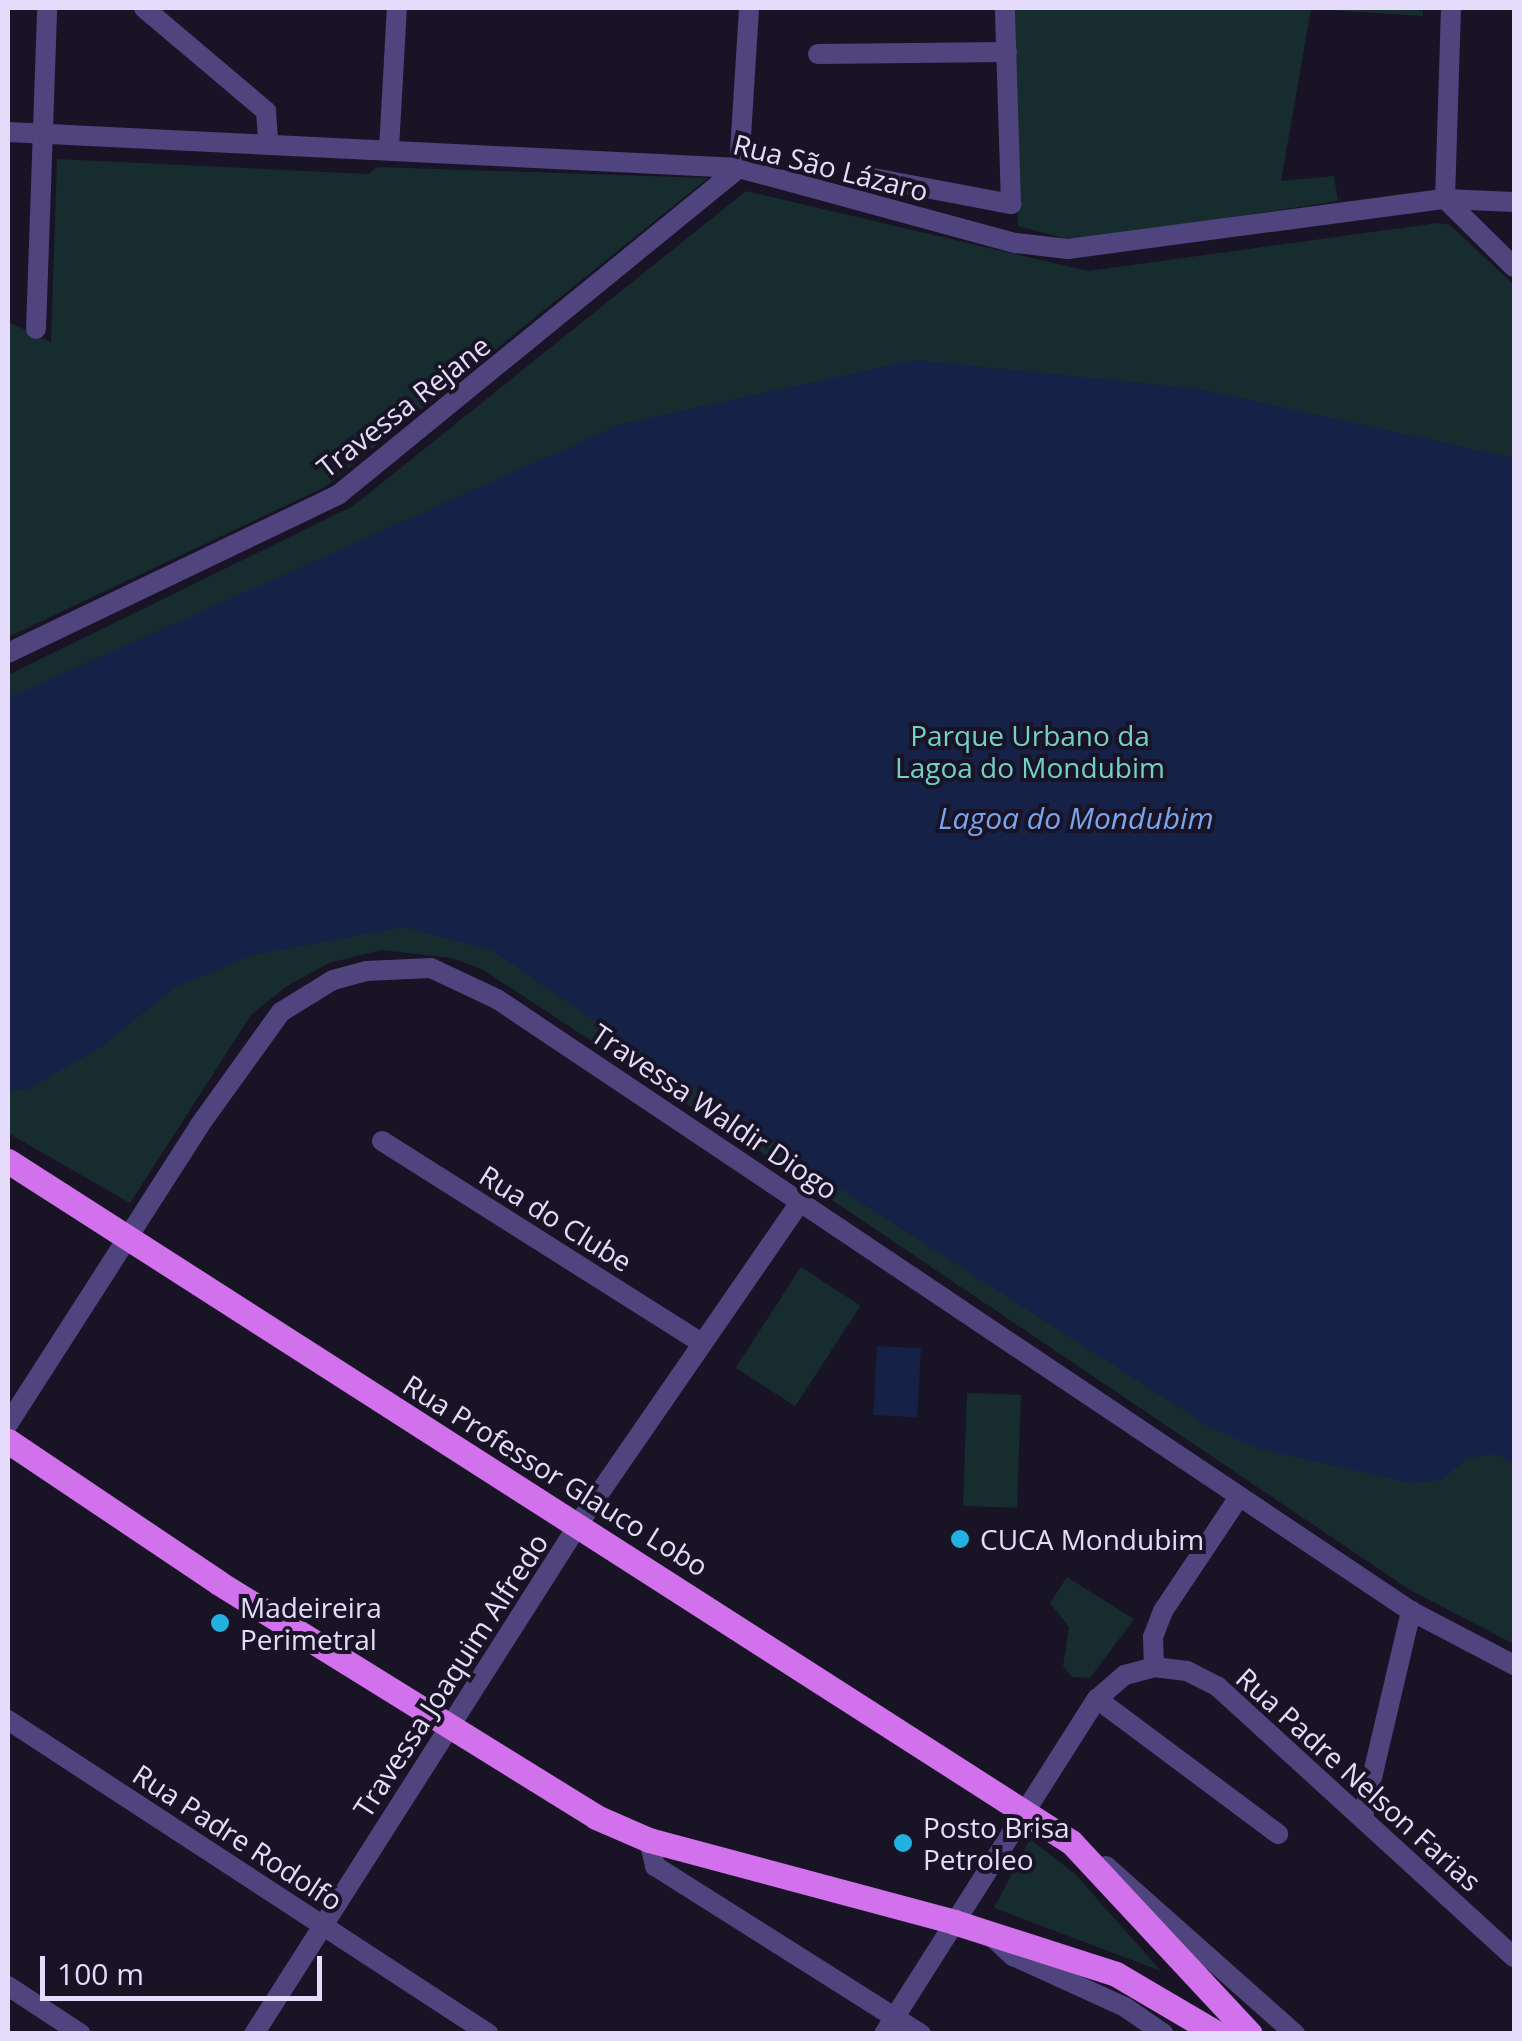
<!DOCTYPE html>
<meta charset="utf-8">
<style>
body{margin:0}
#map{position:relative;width:1522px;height:2041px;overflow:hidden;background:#191326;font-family:"Open Sans",sans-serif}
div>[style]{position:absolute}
.green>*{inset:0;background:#172c2f;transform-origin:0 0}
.water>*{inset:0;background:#162147;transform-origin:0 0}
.minor>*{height:20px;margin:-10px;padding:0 10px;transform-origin:10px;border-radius:10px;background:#4f447e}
.primary>*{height:25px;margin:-12.5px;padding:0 12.5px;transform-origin:12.5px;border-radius:12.5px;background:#d172ec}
.dots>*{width:28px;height:28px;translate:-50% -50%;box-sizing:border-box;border:5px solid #191326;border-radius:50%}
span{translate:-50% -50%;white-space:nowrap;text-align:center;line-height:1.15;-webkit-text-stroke:8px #191326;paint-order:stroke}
.street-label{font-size:28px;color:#e4dcfa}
.park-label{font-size:28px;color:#71d1c8}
.poi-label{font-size:28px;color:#e4dcfa}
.left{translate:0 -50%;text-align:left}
.water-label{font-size:30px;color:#78a5ed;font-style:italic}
.frame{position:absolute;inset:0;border:10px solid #e4dcfa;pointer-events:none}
.scale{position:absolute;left:40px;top:1956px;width:282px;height:45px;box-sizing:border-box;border:5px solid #e4dcfa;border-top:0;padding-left:12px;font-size:30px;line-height:35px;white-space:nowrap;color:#e4dcfa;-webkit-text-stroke:8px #191326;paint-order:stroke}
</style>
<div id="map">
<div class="green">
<i style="clip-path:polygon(1010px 8px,1423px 8px,1423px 16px,1311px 9px,1281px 181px,1334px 176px,1338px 201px,1097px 238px,1063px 238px,1018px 226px)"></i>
<i style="clip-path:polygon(57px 159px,368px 174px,378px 167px,708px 178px,325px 487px,8px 637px,8px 322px,51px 342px)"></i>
<i style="clip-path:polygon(746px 191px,1088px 271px,1438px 223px,1450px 225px,1514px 285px,1514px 1644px,1410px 1590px,780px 1165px,482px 969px,452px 958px,381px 950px,329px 963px,287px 986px,251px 1015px,130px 1203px,8px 1133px,8px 675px,353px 506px)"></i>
<i style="left:801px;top:1267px;width:71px;height:120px;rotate:33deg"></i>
<i style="left:967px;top:1393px;width:54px;height:113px;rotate:2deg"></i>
<i style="clip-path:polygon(1067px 1577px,1134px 1619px,1090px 1678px,1072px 1677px,1063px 1666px,1069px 1627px,1050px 1603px)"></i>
<i style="clip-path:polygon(1030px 1839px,1075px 1874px,1161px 1971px,994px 1908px)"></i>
</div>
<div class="water">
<i style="clip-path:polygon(915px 360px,1200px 389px,1514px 458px,1514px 1465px,1498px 1454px,1467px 1458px,1442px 1480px,1410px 1483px,1256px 1448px,1208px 1426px,860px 1202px,493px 951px,404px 927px,253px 955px,174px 988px,102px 1046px,27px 1090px,8px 1090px,8px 698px,621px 424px)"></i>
<i style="left:877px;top:1346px;width:44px;height:69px;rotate:3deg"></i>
</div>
<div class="minor">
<i style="left:144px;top:8px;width:160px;rotate:40.2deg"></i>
<i style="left:266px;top:111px;width:32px;rotate:86deg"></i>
<i style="left:818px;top:54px;width:189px;rotate:-0.6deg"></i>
<i style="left:8px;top:132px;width:732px;rotate:2.82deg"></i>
<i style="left:739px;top:168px;width:287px;rotate:15.2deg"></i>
<i style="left:1016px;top:243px;width:52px;rotate:6.6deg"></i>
<i style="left:1068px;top:249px;width:380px;rotate:-7.6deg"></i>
<i style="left:1445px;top:199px;width:69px;rotate:2.5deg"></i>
<i style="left:389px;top:149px;width:141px;rotate:-86.8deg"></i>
<i style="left:739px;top:168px;width:160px;rotate:-86.4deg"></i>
<i style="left:868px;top:177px;width:146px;rotate:10.7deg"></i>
<i style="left:1011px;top:204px;width:196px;rotate:-91.8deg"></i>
<i style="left:1445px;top:199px;width:191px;rotate:-88.2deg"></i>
<i style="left:1445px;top:199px;width:97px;rotate:44.6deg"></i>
<i style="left:36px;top:329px;width:321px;rotate:-88deg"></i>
<i style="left:8px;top:653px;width:366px;rotate:-25.6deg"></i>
<i style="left:338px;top:495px;width:517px;rotate:-39.2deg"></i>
<i style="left:382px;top:1141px;width:376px;rotate:32.3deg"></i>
<i style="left:8px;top:1424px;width:354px;rotate:-57.3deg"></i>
<i style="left:199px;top:1126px;width:140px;rotate:-54.3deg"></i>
<i style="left:281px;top:1012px;width:61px;rotate:-31.6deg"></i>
<i style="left:333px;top:980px;width:34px;rotate:-15deg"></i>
<i style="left:366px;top:971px;width:65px;rotate:-2.6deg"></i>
<i style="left:431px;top:968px;width:73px;rotate:25.2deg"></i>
<i style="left:497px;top:999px;width:1100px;rotate:33.81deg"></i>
<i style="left:1411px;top:1611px;width:116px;rotate:27.7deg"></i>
<i style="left:1154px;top:1667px;width:33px;rotate:7deg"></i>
<i style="left:1187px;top:1671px;width:34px;rotate:27deg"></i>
<i style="left:1217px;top:1686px;width:402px;rotate:42.4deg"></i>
<i style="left:1097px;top:1699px;width:226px;rotate:36.7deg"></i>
<i style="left:8px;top:1720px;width:574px;rotate:33.14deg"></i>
<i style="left:1363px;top:1816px;width:211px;rotate:-76.8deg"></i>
<i style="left:649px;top:1840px;width:27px;rotate:77deg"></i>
<i style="left:655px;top:1866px;width:315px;rotate:32.3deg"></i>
<i style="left:1106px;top:1866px;width:253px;rotate:41.6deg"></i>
<i style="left:989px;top:1934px;width:33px;rotate:43deg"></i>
<i style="left:1013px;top:1956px;width:123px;rotate:24.5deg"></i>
<i style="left:1125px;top:2007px;width:47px;rotate:34.7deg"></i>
<i style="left:8px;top:1986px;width:87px;rotate:33.3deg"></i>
<i style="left:254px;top:2034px;width:620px;rotate:-57.51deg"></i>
<i style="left:587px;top:1511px;width:377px;rotate:-55.4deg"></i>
<i style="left:884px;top:2034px;width:397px;rotate:-57.6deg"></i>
<i style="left:1097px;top:1699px;width:37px;rotate:-41deg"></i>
<i style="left:1125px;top:1675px;width:30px;rotate:-15deg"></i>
<i style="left:1154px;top:1667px;width:30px;rotate:-92deg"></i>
<i style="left:1153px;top:1637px;width:28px;rotate:-69deg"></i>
<i style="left:1163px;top:1611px;width:137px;rotate:-56.3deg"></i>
</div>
<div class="primary">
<i style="left:8px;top:1161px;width:1262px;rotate:32.65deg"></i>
<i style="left:1071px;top:1842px;width:262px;rotate:47deg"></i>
<i style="left:8px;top:1441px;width:254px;rotate:33.9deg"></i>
<i style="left:219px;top:1583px;width:444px;rotate:31.8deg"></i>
<i style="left:596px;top:1817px;width:58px;rotate:23.5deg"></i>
<i style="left:649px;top:1840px;width:316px;rotate:15deg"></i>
<i style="left:954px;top:1922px;width:170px;rotate:17.8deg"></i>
<i style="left:1116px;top:1974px;width:118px;rotate:30.5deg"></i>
</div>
<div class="dots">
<i style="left:960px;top:1539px;background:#22b1e1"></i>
<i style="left:220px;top:1623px;background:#22b1e1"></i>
<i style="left:903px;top:1843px;background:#22b1e1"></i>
</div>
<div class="street-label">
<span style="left:831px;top:167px;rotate:14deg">Rua São Lázaro</span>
<span style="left:403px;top:406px;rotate:-38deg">Travessa Rejane</span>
<span style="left:715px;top:1111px;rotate:34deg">Travessa Waldir Diogo</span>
<span style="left:556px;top:1218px;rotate:32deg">Rua do Clube</span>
<span style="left:556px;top:1475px;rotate:32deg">Rua Professor Glauco Lobo</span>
<span style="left:450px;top:1675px;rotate:-57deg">Travessa Joaquim Alfredo</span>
<span style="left:1359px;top:1779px;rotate:42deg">Rua Padre Nelson Farias</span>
<span style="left:238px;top:1837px;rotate:33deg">Rua Padre Rodolfo</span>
</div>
<div class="park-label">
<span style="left:1030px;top:751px">Parque Urbano da<br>Lagoa do Mondubim</span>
</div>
<div class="poi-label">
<span class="left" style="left:980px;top:1539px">CUCA Mondubim</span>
<span class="left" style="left:240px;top:1623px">Madeireira<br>Perimetral</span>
<span class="left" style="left:923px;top:1843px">Posto Brisa<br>Petroleo</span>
</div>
<div class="water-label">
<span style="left:1076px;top:818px">Lagoa do Mondubim</span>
</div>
<div class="frame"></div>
<div class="scale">100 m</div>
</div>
